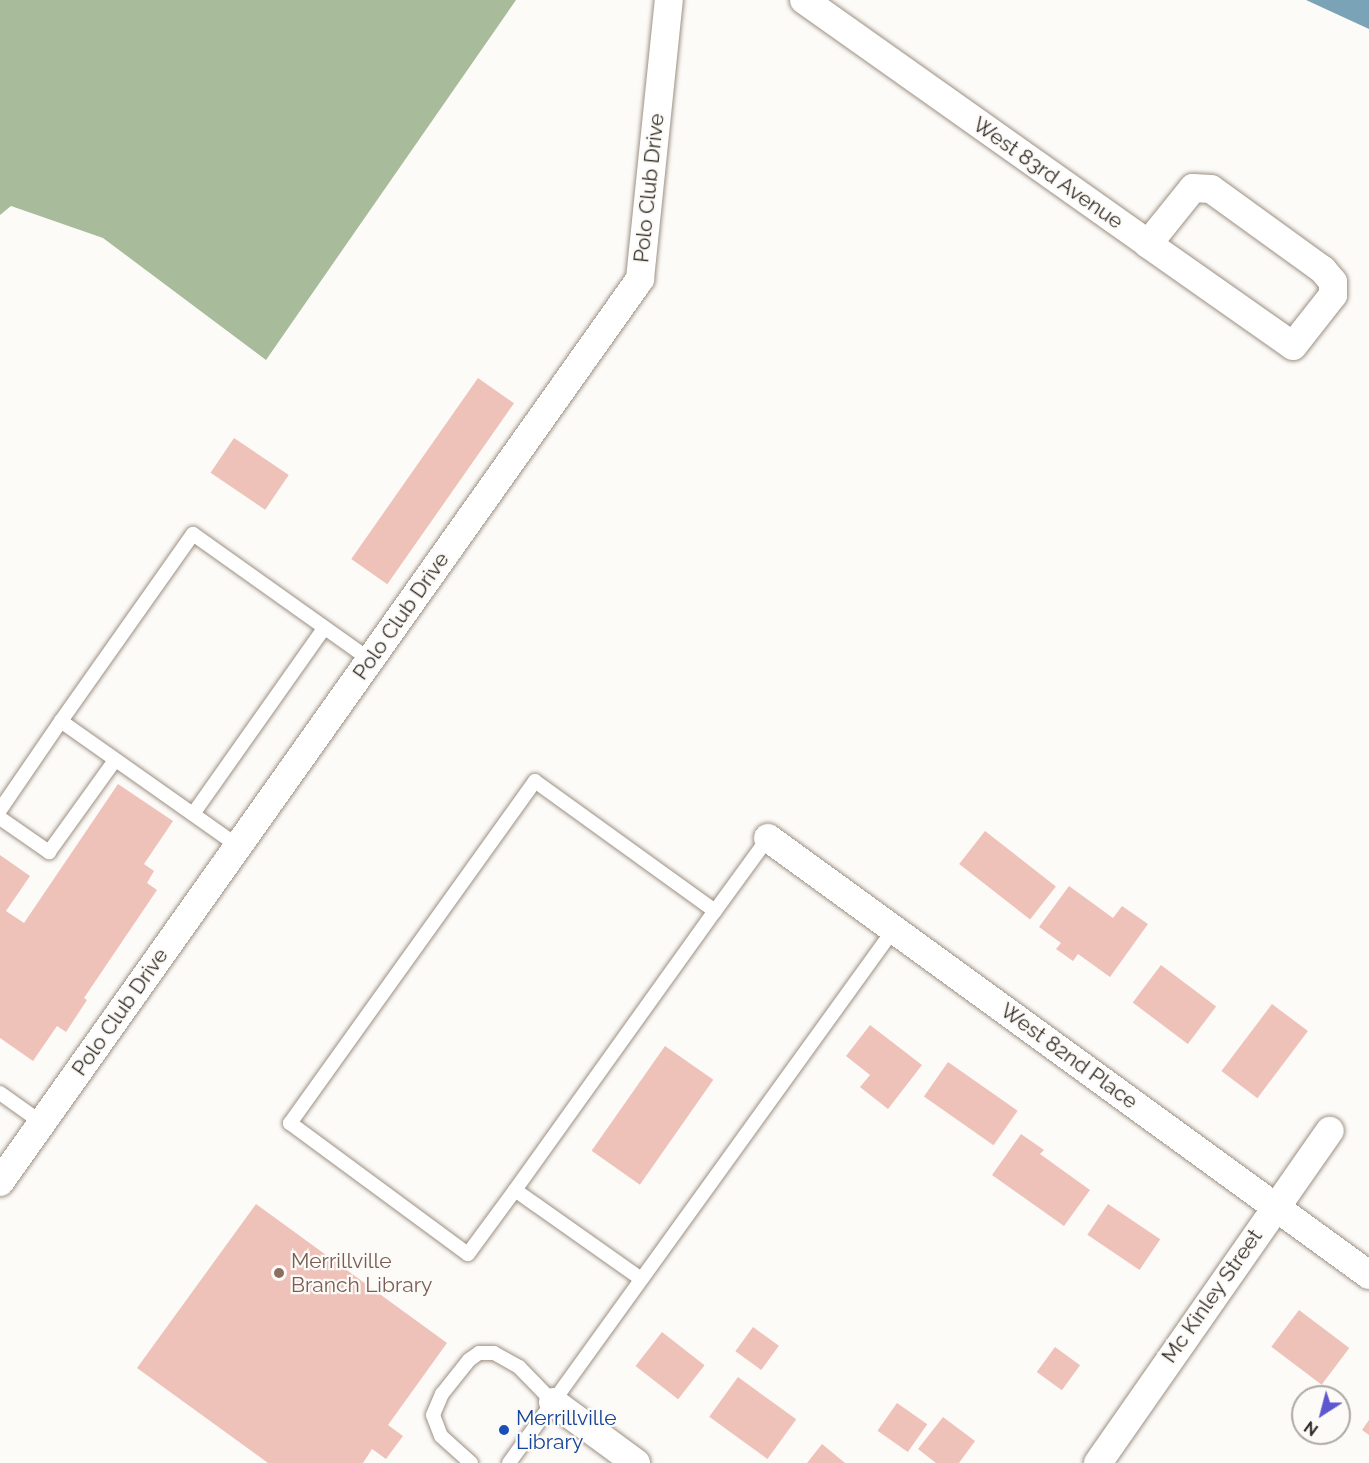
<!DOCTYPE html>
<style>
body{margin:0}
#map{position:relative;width:1369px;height:1463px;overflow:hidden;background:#fdfbf8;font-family:Raleway,sans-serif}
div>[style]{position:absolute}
.forest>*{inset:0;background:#a8bc9b}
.water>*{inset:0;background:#7ba3b7}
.building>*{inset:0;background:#eec2b9;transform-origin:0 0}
.roads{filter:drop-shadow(0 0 2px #9c9083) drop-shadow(0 0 2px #9c9083)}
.service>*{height:14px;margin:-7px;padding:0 7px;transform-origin:7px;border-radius:7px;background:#fff}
.minor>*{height:28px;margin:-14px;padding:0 14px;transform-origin:14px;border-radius:14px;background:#fff}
.dots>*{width:16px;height:16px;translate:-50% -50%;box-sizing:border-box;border:3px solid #fdfbf8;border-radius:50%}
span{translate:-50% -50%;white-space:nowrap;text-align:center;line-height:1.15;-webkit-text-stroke:4.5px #fdfbf8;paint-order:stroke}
.street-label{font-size:21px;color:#322d27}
.education-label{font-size:21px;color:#785e54}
.left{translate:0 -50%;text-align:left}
.transit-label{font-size:21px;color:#164399}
.north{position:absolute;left:1291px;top:1385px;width:60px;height:60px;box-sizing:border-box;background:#fdfbf8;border:2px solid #aca9a4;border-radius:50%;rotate:216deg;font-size:16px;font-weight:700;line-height:24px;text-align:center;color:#322d27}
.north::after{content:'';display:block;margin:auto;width:21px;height:27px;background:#5d58d0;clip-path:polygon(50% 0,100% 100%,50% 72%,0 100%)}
</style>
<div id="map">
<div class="forest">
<i style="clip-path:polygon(0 0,516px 0,266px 360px,103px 238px,11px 206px,0 215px)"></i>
</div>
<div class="water">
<i style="clip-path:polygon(1306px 0,1369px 0,1369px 29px)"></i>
</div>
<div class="building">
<i style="left:478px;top:378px;width:44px;height:221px;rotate:35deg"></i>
<i style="left:234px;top:438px;width:66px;height:42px;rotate:34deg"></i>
<i style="clip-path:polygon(118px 784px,173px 821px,144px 864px,154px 871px,147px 883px,157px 890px,84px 998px,87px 1000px,66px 1032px,57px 1026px,33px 1061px,0 1038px,0 855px,30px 876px,6px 911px,24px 923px)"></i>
<i style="left:985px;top:831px;width:90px;height:42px;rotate:38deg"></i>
<i style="clip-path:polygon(1069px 886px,1113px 918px,1122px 906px,1148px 924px,1110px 977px,1078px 954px,1073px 961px,1056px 949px,1061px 943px,1039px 927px)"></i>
<i style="left:1161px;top:965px;width:69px;height:47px;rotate:37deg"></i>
<i style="left:1272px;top:1004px;width:45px;height:84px;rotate:37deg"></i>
<i style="clip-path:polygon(870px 1025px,922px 1065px,888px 1109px,860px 1087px,870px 1075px,846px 1056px)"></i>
<i style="left:665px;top:1046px;width:59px;height:128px;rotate:35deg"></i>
<i style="left:948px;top:1062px;width:85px;height:42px;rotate:35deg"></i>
<i style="clip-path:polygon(1021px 1134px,1044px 1150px,1040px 1154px,1090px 1190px,1064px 1226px,992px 1175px)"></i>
<i style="clip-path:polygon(256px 1204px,447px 1343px,388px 1425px,403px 1436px,386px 1459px,372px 1449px,363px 1463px,268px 1463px,137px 1368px)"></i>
<i style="left:1108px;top:1204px;width:63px;height:37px;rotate:34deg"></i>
<i style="left:1299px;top:1310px;width:63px;height:46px;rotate:37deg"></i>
<i style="left:753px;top:1327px;width:32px;height:30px;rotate:36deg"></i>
<i style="left:662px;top:1332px;width:54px;height:43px;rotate:38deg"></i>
<i style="left:1055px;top:1347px;width:31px;height:31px;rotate:36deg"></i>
<i style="left:738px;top:1377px;width:72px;height:49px;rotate:36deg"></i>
<i style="left:897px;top:1403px;width:37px;height:34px;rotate:35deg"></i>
<i style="clip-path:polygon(943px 1417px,975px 1441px,959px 1463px,936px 1463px,918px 1449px)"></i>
<i style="clip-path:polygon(1369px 1420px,1369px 1435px,1362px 1430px)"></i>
<i style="clip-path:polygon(822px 1444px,845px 1463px,807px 1463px)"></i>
</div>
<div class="roads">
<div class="service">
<i style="left:0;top:810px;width:108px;rotate:-55.6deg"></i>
<i style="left:193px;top:814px;width:228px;rotate:-54.8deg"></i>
<i style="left:0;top:818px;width:60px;rotate:34.8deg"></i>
<i style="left:49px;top:852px;width:113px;rotate:-54.3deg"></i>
<i style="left:238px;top:846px;width:217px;rotate:-144.8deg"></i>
<i style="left:61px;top:721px;width:229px;rotate:-54.8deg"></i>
<i style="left:193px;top:534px;width:217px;rotate:35.4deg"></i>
<i style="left:715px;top:911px;width:90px;rotate:-54deg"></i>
<i style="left:0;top:1093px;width:52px;rotate:35.5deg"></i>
<i style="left:515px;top:1190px;width:343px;rotate:-54.4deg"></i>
<i style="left:715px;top:911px;width:222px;rotate:-144.2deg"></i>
<i style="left:535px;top:781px;width:421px;rotate:125.6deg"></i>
<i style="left:290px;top:1123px;width:221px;rotate:36.4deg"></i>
<i style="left:468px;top:1254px;width:79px;rotate:-53.7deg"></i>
<i style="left:515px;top:1190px;width:154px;rotate:35.2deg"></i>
<i style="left:471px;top:1463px;width:40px;rotate:-138deg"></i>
<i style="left:441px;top:1436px;width:22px;rotate:-111deg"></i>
<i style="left:433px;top:1415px;width:23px;rotate:-67deg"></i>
<i style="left:442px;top:1394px;width:43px;rotate:-51.5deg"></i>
<i style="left:469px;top:1360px;width:12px;rotate:-35deg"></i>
<i style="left:479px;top:1353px;width:15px"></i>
<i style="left:494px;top:1353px;width:29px;rotate:29deg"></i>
<i style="left:519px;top:1367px;width:49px;rotate:45.8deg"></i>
<i style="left:509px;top:1463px;width:658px;rotate:-54.21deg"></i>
</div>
<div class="minor">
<i style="left:804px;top:0;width:422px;rotate:35.3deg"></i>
<i style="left:1148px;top:244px;width:177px;rotate:35.1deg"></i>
<i style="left:1293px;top:346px;width:65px;rotate:-51.9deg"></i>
<i style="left:1333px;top:295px;width:13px;rotate:-90deg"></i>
<i style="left:1333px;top:282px;width:16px;rotate:-130deg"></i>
<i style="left:1323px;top:270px;width:138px;rotate:-144.1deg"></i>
<i style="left:1211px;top:189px;width:18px;rotate:-177deg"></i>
<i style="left:1193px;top:188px;width:72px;rotate:128.8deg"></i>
<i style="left:768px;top:838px;width:743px;rotate:36.02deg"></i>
<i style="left:0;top:1182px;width:1107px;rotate:-54.67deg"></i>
<i style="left:640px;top:279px;width:281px;rotate:-84.1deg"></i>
<i style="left:553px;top:1402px;width:103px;rotate:36.3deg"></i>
<i style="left:1098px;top:1463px;width:405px;rotate:-55.1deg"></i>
</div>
</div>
<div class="dots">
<i style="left:279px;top:1273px;background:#8d6e63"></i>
<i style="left:504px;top:1430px;background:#1a4fb4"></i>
</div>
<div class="street-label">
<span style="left:1048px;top:173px;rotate:35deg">West 83rd Avenue</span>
<span style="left:649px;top:188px;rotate:-84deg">Polo Club Drive</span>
<span style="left:401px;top:616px;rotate:-55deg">Polo Club Drive</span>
<span style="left:120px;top:1012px;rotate:-55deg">Polo Club Drive</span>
<span style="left:1069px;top:1056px;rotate:36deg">West 82nd Place</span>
<span style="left:1212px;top:1296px;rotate:-55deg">Mc Kinley Street</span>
</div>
<div class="education-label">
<span class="left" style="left:291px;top:1273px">Merrillville<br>Branch Library</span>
</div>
<div class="transit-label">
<span class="left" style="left:516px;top:1430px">Merrillville<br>Library</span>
</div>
<div class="north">N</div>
</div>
